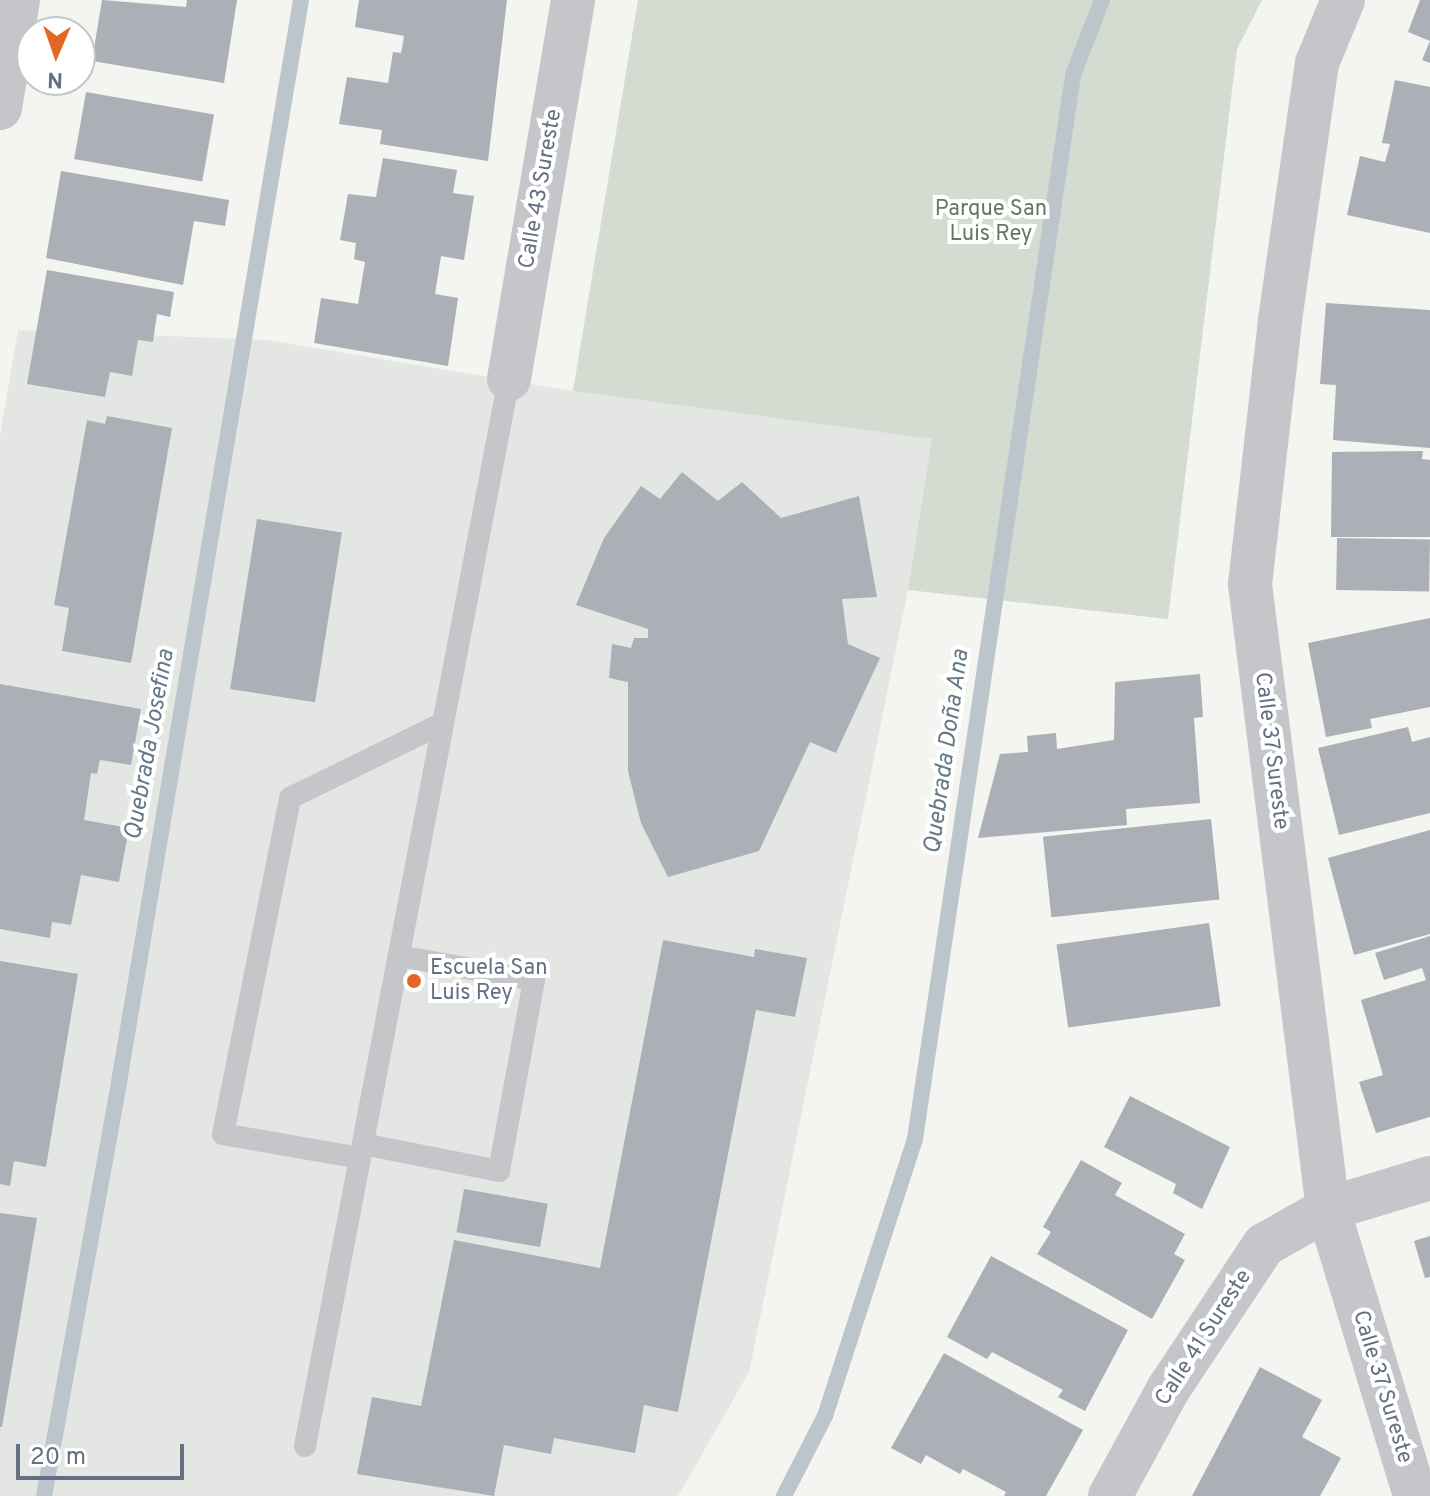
<!DOCTYPE html>
<meta charset="utf-8">
<style>
body{margin:0}
#map{position:relative;width:1430px;height:1496px;overflow:hidden;background:#f4f4f0;font-family:Overpass,sans-serif}
div>[style]{position:absolute}
.built>*{inset:0;background:#e4e6e4}
.green>*{inset:0;background:#d4dbd1}
.stream>*{height:16px;margin:-8px;padding:0 8px;transform-origin:8px;border-radius:8px;background:#bdc5cc}
.building>*{inset:0;background:#aab0b6;transform-origin:0 0}
.service>*{height:22px;margin:-11px;padding:0 11px;transform-origin:11px;border-radius:11px;background:#c4c6ca}
.minor>*{height:44px;margin:-22px;padding:0 22px;transform-origin:22px;border-radius:22px;background:#c4c6ca}
.dots>*{width:22px;height:22px;translate:-50% -50%;box-sizing:border-box;border:4px solid #fff;border-radius:50%}
span{translate:-50% -50%;white-space:nowrap;text-align:center;line-height:1.15;-webkit-text-stroke:8px #fff;paint-order:stroke}
.street-label{font-size:22px;color:#647081}
.park-label{font-size:22px;color:#647862}
.poi-label{font-size:22px;color:#647081}
.left{translate:0 -50%;text-align:left}
.water-label{font-size:24px;color:#647885;font-style:italic}
.north{position:absolute;left:16px;top:16px;width:80px;height:80px;box-sizing:border-box;background:#fff;border:2px solid #c1c6cd;border-radius:50%;rotate:182deg;font-size:22px;font-weight:700;line-height:32px;text-align:center;color:#647081}
.north::after{content:'';display:block;margin:auto;width:28px;height:36px;background:#e06824;clip-path:polygon(50% 0,100% 100%,50% 72%,0 100%)}
.scale{position:absolute;left:16px;top:1444px;width:168px;height:36px;box-sizing:border-box;border:4px solid #647081;border-top:0;padding-left:10px;font-size:24px;line-height:28px;white-space:nowrap;color:#647081;-webkit-text-stroke:6px #fff;paint-order:stroke}
</style>
<div id="map">
<div class="built">
<i style="clip-path:polygon(18px 330px,267px 340px,573px 391px,933px 439px,908px 590px,749px 1372px,678px 1496px,0 1496px,0 436px)"></i>
</div>
<div class="green">
<i style="clip-path:polygon(638px 0,1262px 0,1237px 49px,1168px 619px,908px 590px,932px 439px,573px 391px)"></i>
</div>
<div class="stream">
<i style="left:44px;top:1496px;width:421px;rotate:-79.7deg"></i>
<i style="left:119px;top:1082px;width:1097px;rotate:-80.45deg"></i>
<i style="left:784px;top:1496px;width:90px;rotate:-62.9deg"></i>
<i style="left:825px;top:1416px;width:291px;rotate:-72deg"></i>
<i style="left:915px;top:1139px;width:1076px;rotate:-81.55deg"></i>
<i style="left:1073px;top:75px;width:80px;rotate:-68.9deg"></i>
</div>
<div class="building">
<i style="clip-path:polygon(102px 0,186px 7px,187px 0,237px 0,224px 83px,92px 61px)"></i>
<i style="clip-path:polygon(359px 0,507px 0,488px 161px,380px 144px,382px 130px,339px 124px,347px 77px,388px 83px,393px 52px,401px 53px,403px 43px,404px 36px,355px 27px)"></i>
<i style="clip-path:polygon(1420px 0,1430px 0,1430px 63px,1422px 60px,1430px 41px,1408px 32px)"></i>
<i style="clip-path:polygon(1395px 80px,1430px 87px,1430px 233px,1347px 215px,1360px 156px,1385px 162px,1390px 144px,1382px 143px)"></i>
<i style="left:86px;top:92px;width:130px;height:68px;rotate:10deg"></i>
<i style="clip-path:polygon(383px 158px,457px 170px,453px 193px,474px 196px,464px 260px,441px 256px,435px 294px,458px 298px,448px 366px,314px 343px,321px 298px,358px 304px,365px 262px,354px 259px,356px 243px,340px 240px,348px 194px,376px 197px)"></i>
<i style="clip-path:polygon(61px 171px,229px 200px,225px 226px,194px 221px,183px 285px,46px 258px)"></i>
<i style="clip-path:polygon(47px 270px,174px 292px,170px 317px,157px 314px,153px 342px,138px 340px,132px 376px,110px 372px,105px 397px,27px 384px)"></i>
<i style="clip-path:polygon(1326px 303px,1430px 310px,1430px 448px,1333px 440px,1336px 385px,1320px 384px)"></i>
<i style="clip-path:polygon(107px 416px,172px 428px,131px 663px,62px 651px,69px 608px,54px 605px,87px 420px,105px 424px)"></i>
<i style="clip-path:polygon(1423px 451px,1422px 459px,1430px 460px,1430px 537px,1331px 537px,1332px 452px)"></i>
<i style="clip-path:polygon(682px 472px,718px 501px,742px 482px,781px 518px,859px 496px,877px 597px,842px 599px,848px 644px,880px 658px,836px 753px,810px 742px,759px 851px,668px 877px,641px 823px,628px 771px,628px 682px,609px 678px,612px 644px,631px 648px,634px 638px,648px 638px,648px 629px,576px 605px,604px 538px,641px 486px,660px 499px)"></i>
<i style="left:257px;top:519px;width:86px;height:172px;rotate:9deg"></i>
<i style="left:1337px;top:538px;width:93px;height:52px;rotate:1deg"></i>
<i style="clip-path:polygon(1430px 618px,1430px 707px,1370px 719px,1372px 728px,1326px 737px,1308px 643px)"></i>
<i style="clip-path:polygon(1200px 674px,1203px 717px,1194px 718px,1200px 803px,1126px 809px,1127px 825px,978px 838px,1000px 754px,1028px 752px,1027px 736px,1056px 733px,1057px 749px,1114px 740px,1115px 682px)"></i>
<i style="clip-path:polygon(0 684px,141px 709px,131px 765px,100px 760px,97px 774px,91px 773px,84px 820px,129px 828px,119px 882px,81px 875px,71px 925px,52px 922px,50px 938px,0 929px)"></i>
<i style="clip-path:polygon(1408px 727px,1412px 742px,1430px 737px,1430px 813px,1339px 835px,1318px 748px)"></i>
<i style="left:1211px;top:819px;width:81px;height:169px;rotate:84deg"></i>
<i style="clip-path:polygon(1430px 830px,1430px 934px,1354px 955px,1328px 858px)"></i>
<i style="left:1209px;top:923px;width:84px;height:154px;rotate:82deg"></i>
<i style="clip-path:polygon(1430px 936px,1430px 1117px,1376px 1133px,1359px 1082px,1383px 1075px,1361px 1000px,1426px 980px,1422px 968px,1384px 980px,1375px 953px)"></i>
<i style="clip-path:polygon(663px 940px,754px 957px,755px 949px,807px 958px,795px 1017px,756px 1010px,678px 1412px,644px 1405px,635px 1453px,554px 1438px,551px 1454px,504px 1445px,494px 1496px,357px 1474px,372px 1397px,421px 1406px,454px 1240px,600px 1268px)"></i>
<i style="clip-path:polygon(0 961px,78px 974px,46px 1167px,14px 1161px,10px 1186px,0 1184px)"></i>
<i style="clip-path:polygon(1130px 1096px,1230px 1147px,1202px 1209px,1173px 1193px,1176px 1184px,1104px 1147px)"></i>
<i style="clip-path:polygon(1081px 1160px,1122px 1183px,1115px 1195px,1185px 1234px,1174px 1254px,1185px 1260px,1152px 1319px,1037px 1254px,1051px 1232px,1043px 1227px)"></i>
<i style="left:464px;top:1189px;width:85px;height:44px;rotate:10deg"></i>
<i style="clip-path:polygon(0 1213px,37px 1218px,2px 1427px,0 1427px)"></i>
<i style="clip-path:polygon(1430px 1236px,1430px 1277px,1425px 1278px,1414px 1241px)"></i>
<i style="clip-path:polygon(991px 1256px,1128px 1330px,1085px 1411px,1058px 1397px,1063px 1390px,992px 1352px,987px 1359px,947px 1337px)"></i>
<i style="clip-path:polygon(944px 1353px,1083px 1430px,1046px 1496px,1004px 1496px,1006px 1492px,963px 1469px,960px 1474px,926px 1455px,921px 1464px,891px 1448px)"></i>
<i style="clip-path:polygon(1260px 1367px,1322px 1400px,1302px 1437px,1341px 1458px,1320px 1496px,1192px 1496px)"></i>
</div>
<div class="service">
<i style="left:363px;top:1144px;width:139px;rotate:11.2deg"></i>
<i style="left:499px;top:1171px;width:194px;rotate:-79.6deg"></i>
<i style="left:534px;top:980px;width:137px;rotate:-169.9deg"></i>
<i style="left:360px;top:1158px;width:139px;rotate:-170.1deg"></i>
<i style="left:223px;top:1134px;width:343px;rotate:-78.7deg"></i>
<i style="left:290px;top:798px;width:170px;rotate:-26.1deg"></i>
<i style="left:305px;top:1446px;width:1086px;rotate:-79.18deg"></i>
</div>
<div class="minor">
<i style="left:1343px;top:0;width:68px;rotate:112.4deg"></i>
<i style="left:1317px;top:63px;width:261px;rotate:98.2deg"></i>
<i style="left:1280px;top:321px;width:265px;rotate:96.5deg"></i>
<i style="left:1250px;top:584px;width:630px;rotate:82.89deg"></i>
<i style="left:1328px;top:1209px;width:300px;rotate:73.1deg"></i>
<i style="left:0;top:108px;width:109px;rotate:-80.5deg"></i>
<i style="left:509px;top:379px;width:384px;rotate:-80.4deg"></i>
<i style="left:1110px;top:1496px;width:123px;rotate:-61.4deg"></i>
<i style="left:1169px;top:1388px;width:172px;rotate:-56.4deg"></i>
<i style="left:1264px;top:1245px;width:73px;rotate:-29.4deg"></i>
<i style="left:1328px;top:1209px;width:107px;rotate:-16.9deg"></i>
</div>
<div class="dots">
<i style="left:414px;top:981px;background:#e06824"></i>
</div>
<div class="street-label">
<span style="left:541px;top:189px;rotate:-80deg">Calle 43 Sureste</span>
<span style="left:1271px;top:751px;rotate:83deg">Calle 37 Sureste</span>
<span style="left:1204px;top:1338px;rotate:-57deg">Calle 41 Sureste</span>
<span style="left:1382px;top:1387px;rotate:73deg">Calle 37 Sureste</span>
</div>
<div class="park-label">
<span style="left:991px;top:222px">Parque San<br>Luis Rey</span>
</div>
<div class="poi-label">
<span class="left" style="left:430px;top:981px">Escuela San<br>Luis Rey</span>
</div>
<div class="water-label">
<span style="left:151px;top:745px;rotate:-80deg">Quebrada Josefina</span>
<span style="left:948px;top:752px;rotate:-82deg">Quebrada Doña Ana</span>
</div>
<div class="north">N</div>
<div class="scale">20 m</div>
</div>
